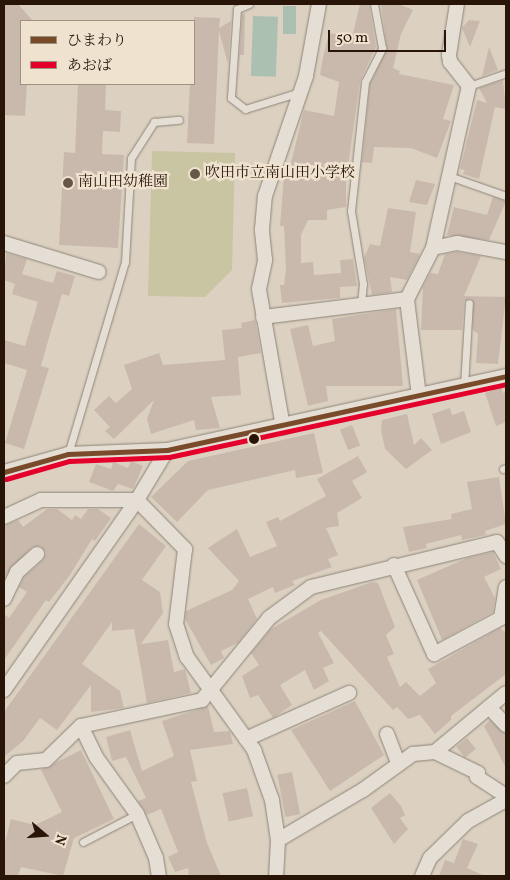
<!DOCTYPE html>
<meta charset="utf-8">
<style>
body{margin:0}
#map{position:relative;width:510px;height:880px;overflow:hidden;background:#dcd1c0;font-family:Vollkorn,"Noto Serif JP",serif}
div>[style]{position:absolute}
.green>*{inset:0;background:#c9c5a2}
.water>*{inset:0;background:#acc0b1;transform-origin:0 0}
.building>*{inset:0;background:#c9b9ad;transform-origin:0 0}
.roads{filter:drop-shadow(0 0 1px #8d8479) drop-shadow(0 0 1px #8d8479)}
.service>*{height:7px;margin:-3.5px;padding:0 3.5px;transform-origin:3.5px;border-radius:3.5px;background:#e4ded5}
.minor>*{height:14px;margin:-7px;padding:0 7px;transform-origin:7px;border-radius:7px;background:#e4ded5}
.bus-1>*{height:5px;margin:-2.5px;padding:0 2.5px;transform-origin:2.5px;border-radius:2.5px;background:#7a4b2a}
.bus-2>*{height:5px;margin:-2.5px;padding:0 2.5px;transform-origin:2.5px;border-radius:2.5px;background:#e4002b}
.dots>*{width:14px;height:14px;translate:-50% -50%;box-sizing:border-box;border:2px solid #efe3cf;border-radius:50%}
span{translate:-50% -50%;white-space:nowrap;text-align:center;line-height:1.15;-webkit-text-stroke:5px #efe3cf;paint-order:stroke}
.poi-label{font-size:15px;color:#281508}
.left{translate:0 -50%;text-align:left}
.frame{position:absolute;inset:0;border:5px solid #281508;pointer-events:none}
.legend{position:absolute;left:20px;top:20px;width:175px;height:65px;box-sizing:border-box;background:#efe3cf;border:1px solid #9f917f;margin:0;padding:6px 9px;list-style:none;font-size:15px;color:#281508}
.legend li{display:flex;align-items:center;gap:10px;height:25px}
.legend b{width:25px;border:1px solid #9f917f}
.north{position:absolute;left:20px;top:810px;width:50px;height:50px;-webkit-text-stroke:4px #efe3cf;paint-order:stroke;rotate:108deg;font-size:14px;font-weight:700;line-height:20px;text-align:center;color:#281508}
.north::after{content:'';display:block;margin:auto;width:18px;height:22px;background:#281508;clip-path:polygon(50% 0,100% 100%,50% 72%,0 100%)}
.scale{position:absolute;left:328px;top:30px;width:118px;height:22px;box-sizing:border-box;border:2px solid #281508;border-top:0;padding-left:6px;font-size:15px;line-height:18px;white-space:nowrap;color:#281508;-webkit-text-stroke:4px #efe3cf;paint-order:stroke}
</style>
<div id="map">
<div class="green">
<i style="clip-path:polygon(152px 151px,235px 153px,232px 270px,205px 297px,148px 296px)"></i>
</div>
<div class="water">
<i style="left:283px;top:6px;width:13px;height:28px"></i>
<i style="left:253px;top:16px;width:25px;height:60px;rotate:2deg"></i>
</div>
<div class="building">
<i style="clip-path:polygon(4px 4px,18px 4px,33px 21px,21px 21px,21px 84px,27px 84px,25px 116px,4px 115px)"></i>
<i style="clip-path:polygon(360px 4px,369px 4px,376px 47px,360px 81px,346px 181px,346px 207px,327px 210px,327px 220px,308px 220px,301px 235px,301px 263px,313px 262px,314px 275px,341px 273px,340px 260px,353px 259px,357px 286px,340px 287px,340px 298px,282px 303px,280px 285px,284px 285px,286px 269px,284px 226px,280px 226px,284px 175px,288px 175px,304px 110px,334px 116px,339px 82px,320px 75px,322px 62px,329px 33px,352px 38px)"></i>
<i style="clip-path:polygon(381px 4px,399px 4px,413px 10px,401px 34px,393px 68px,400px 71px,399px 74px,454px 85px,443px 119px,451px 121px,437px 158px,411px 148px,374px 147px,372px 163px,362px 162px,370px 84px,387px 48px)"></i>
<i style="clip-path:polygon(245px 13px,244px 55px,240px 55px,239px 65px,242px 15px)"></i>
<i style="clip-path:polygon(194px 17px,220px 18px,219px 28px,231px 21px,228px 64px,219px 31px,214px 144px,187px 143px,190px 84px,194px 84px)"></i>
<i style="clip-path:polygon(469px 20px,480px 21px,470px 47px,462px 28px)"></i>
<i style="clip-path:polygon(489px 47px,498px 70px,482px 76px)"></i>
<i style="clip-path:polygon(503px 80px,506px 109px,495px 107px,479px 179px,463px 174px,465px 170px,460px 169px,477px 100px,487px 103px,479px 88px)"></i>
<i style="clip-path:polygon(78px 84px,106px 84px,105px 110px,121px 111px,120px 132px,103px 131px,102px 154px,124px 155px,118px 248px,59px 245px,64px 152px,75px 153px)"></i>
<i style="clip-path:polygon(416px 180px,435px 184px,427px 205px,409px 202px)"></i>
<i style="clip-path:polygon(493px 197px,506px 201px,489px 240px,447px 235px,454px 207px,487px 215px)"></i>
<i style="clip-path:polygon(388px 208px,416px 212px,410px 252px,420px 254px,407px 280px,390px 277px,392px 292px,372px 295px,364px 258px,370px 244px,380px 246px)"></i>
<i style="clip-path:polygon(457px 252px,481px 256px,464px 296px,506px 297px,498px 364px,476px 363px,478px 334px,473px 330px,471px 298px,464px 302px,462px 330px,421px 330px,423px 287px,430px 273px,438px 274px,445px 254px)"></i>
<i style="clip-path:polygon(6px 253px,27px 259px,22px 274px,53px 283px,57px 271px,75px 276px,69px 296px,62px 294px,50px 334px,41px 366px,49px 368px,24px 449px,5px 443px,27px 370px,4px 363px,4px 340px,25px 346px,38px 302px,12px 294px,15px 284px,4px 280px)"></i>
<i style="clip-path:polygon(396px 309px,403px 386px,326px 386px,328px 401px,308px 406px,290px 329px,308px 325px,313px 346px,335px 341px,332px 319px)"></i>
<i style="clip-path:polygon(255px 320px,261px 353px,238px 357px,241px 395px,211px 397px,220px 428px,196px 430px,194px 420px,151px 434px,147px 419px,154px 400px,114px 439px,105px 431px,110px 427px,94px 410px,109px 396px,116px 403px,132px 389px,124px 365px,159px 353px,163px 365px,225px 360px,222px 330px,242px 328px,241px 323px)"></i>
<i style="clip-path:polygon(501px 387px,503px 393px,506px 392px,506px 422px,496px 426px,485px 393px)"></i>
<i style="clip-path:polygon(450px 408px,452px 415px,464px 411px,471px 432px,441px 444px,432px 414px)"></i>
<i style="clip-path:polygon(407px 414px,414px 445px,421px 438px,432px 450px,406px 469px,385px 449px,381px 430px,382px 420px)"></i>
<i style="left:352px;top:425px;width:22px;height:13px;rotate:68deg"></i>
<i style="clip-path:polygon(314px 433px,323px 473px,296px 478px,295px 470px,208px 490px,177px 522px,151px 497px,188px 461px)"></i>
<i style="clip-path:polygon(358px 456px,367px 472px,352px 481px,362px 498px,337px 513px,339px 526px,326px 528px,338px 555px,328px 559px,332px 567px,292px 581px,295px 585px,275px 593px,273px 587px,248px 599px,257px 619px,238px 643px,221px 651px,224px 658px,211px 665px,185px 619px,186px 611px,232px 590px,239px 581px,208px 548px,237px 529px,250px 557px,277px 546px,266px 522px,278px 517px,280px 521px,326px 496px,317px 479px)"></i>
<i style="clip-path:polygon(131px 461px,143px 466px,133px 489px,118px 484px,113px 491px,89px 482px,96px 464px,111px 469px,113px 462px,128px 468px)"></i>
<i style="clip-path:polygon(499px 477px,506px 524px,485px 531px,486px 535px,462px 540px,461px 535px,426px 544px,427px 548px,409px 552px,403px 527px,452px 519px,451px 514px,472px 509px,467px 482px)"></i>
<i style="clip-path:polygon(47px 509px,57px 509px,72px 520px,75px 515px,81px 519px,88px 509px,98px 509px,111px 518px,95px 541px,92px 539px,70px 575px,49px 602px,46px 600px,4px 660px,4px 614px,9px 618px,27px 592px,19px 587px,24px 577px,43px 560px,46px 553px,40px 546px,32px 547px,5px 577px,4px 526px,18px 520px,23px 527px)"></i>
<i style="clip-path:polygon(139px 524px,166px 546px,142px 580px,160px 592px,163px 613px,141px 644px,168px 640px,174px 672px,185px 669px,191px 693px,147px 703px,134px 629px,112px 631px,112px 622px,82px 664px,120px 691px,124px 708px,91px 712px,91px 685px,57px 730px,40px 718px,23px 741px,4px 757px,4px 712px)"></i>
<i style="clip-path:polygon(493px 552px,501px 569px,484px 577px,495px 598px,493px 612px,442px 640px,417px 580px,467px 558px)"></i>
<i style="clip-path:polygon(372px 582px,378px 583px,395px 627px,386px 635px,394px 654px,387px 657px,400px 687px,406px 682px,420px 696px,436px 683px,428px 669px,500px 628px,506px 633px,506px 674px,451px 716px,451px 720px,435px 734px,420px 715px,408px 719px,397px 707px,393px 710px,321px 631px,318px 633px,334px 663px,323px 668px,329px 681px,314px 690px,305px 670px,280px 685px,292px 705px,273px 718px,258px 695px,250px 698px,242px 676px,259px 665px,251px 653px,271px 629px,321px 600px)"></i>
<i style="clip-path:polygon(355px 701px,384px 755px,330px 791px,291px 730px)"></i>
<i style="clip-path:polygon(208px 706px,214px 732px,230px 731px,233px 744px,190px 750px,197px 781px,191px 782px,207px 843px,221px 876px,189px 876px,188px 868px,175px 872px,168px 857px,178px 852px,161px 809px,147px 815px,138px 801px,146px 798px,126px 757px,112px 761px,106px 737px,130px 730px,142px 771px,174px 756px,162px 721px)"></i>
<i style="clip-path:polygon(490px 720px,506px 734px,506px 768px,484px 726px)"></i>
<i style="left:467px;top:738px;width:14px;height:14px;rotate:51deg"></i>
<i style="clip-path:polygon(81px 750px,114px 819px,74px 838px,63px 876px,21px 867px,18px 876px,4px 876px,4px 846px,11px 819px,35px 825px,62px 812px,41px 770px)"></i>
<i style="left:292px;top:772px;width:43px;height:15px;rotate:79deg"></i>
<i style="left:247px;top:788px;width:29px;height:25px;rotate:78deg"></i>
<i style="clip-path:polygon(390px 793px,401px 806px,405px 815px,400px 818px,408px 829px,394px 844px,371px 808px)"></i>
<i style="clip-path:polygon(463px 839px,478px 844px,467px 868px,485px 876px,439px 876px,445px 860px,454px 863px)"></i>
</div>
<div class="roads">
<div class="service">
<i style="left:249px;top:4px;width:13px;rotate:157deg"></i>
<i style="left:237px;top:9px;width:89px;rotate:93.9deg"></i>
<i style="left:231px;top:98px;width:18px;rotate:38deg"></i>
<i style="left:245px;top:109px;width:58px;rotate:-17.2deg"></i>
<i style="left:469px;top:86px;width:39px;rotate:-19deg"></i>
<i style="left:449px;top:176px;width:60px;rotate:19.3deg"></i>
<i style="left:361px;top:305px;width:21px;rotate:-85deg"></i>
<i style="left:363px;top:284px;width:74px;rotate:-99.3deg"></i>
<i style="left:351px;top:211px;width:130px;rotate:-83.8deg"></i>
<i style="left:365px;top:82px;width:38px;rotate:-63deg"></i>
<i style="left:382px;top:48px;width:45px;rotate:-100.3deg"></i>
<i style="left:464px;top:386px;width:83px;rotate:-86.6deg"></i>
<i style="left:68px;top:454px;width:200px;rotate:-73.5deg"></i>
<i style="left:125px;top:262px;width:104px;rotate:-86.7deg"></i>
<i style="left:131px;top:158px;width:43px;rotate:-57.4deg"></i>
<i style="left:154px;top:122px;width:25px;rotate:-5deg"></i>
<i style="left:503px;top:469px;width:3px;rotate:-18deg"></i>
<i style="left:83px;top:842px;width:61px;rotate:-27.4deg"></i>
</div>
<div class="minor">
<i style="left:4px;top:243px;width:99px;rotate:17deg"></i>
<i style="left:433px;top:248px;width:25px;rotate:-12deg"></i>
<i style="left:457px;top:243px;width:50px;rotate:10.4deg"></i>
<i style="left:263px;top:317px;width:145px;rotate:-7.1deg"></i>
<i style="left:419px;top:396px;width:98px;rotate:-97.1deg"></i>
<i style="left:407px;top:299px;width:57px;rotate:-63deg"></i>
<i style="left:433px;top:248px;width:166px;rotate:-77.5deg"></i>
<i style="left:469px;top:86px;width:31px;rotate:-128deg"></i>
<i style="left:450px;top:62px;width:7px;rotate:-98deg"></i>
<i style="left:449px;top:55px;width:52px;rotate:-81.1deg"></i>
<i style="left:283px;top:427px;width:140px;rotate:-99.9deg"></i>
<i style="left:259px;top:289px;width:30px;rotate:-78deg"></i>
<i style="left:265px;top:260px;width:31px;rotate:-96deg"></i>
<i style="left:262px;top:229px;width:33px;rotate:-85deg"></i>
<i style="left:265px;top:196px;width:127px;rotate:-71.1deg"></i>
<i style="left:306px;top:76px;width:73px;rotate:-79.8deg"></i>
<i style="left:4px;top:472px;width:66px;rotate:-15.7deg"></i>
<i style="left:68px;top:454px;width:99px;rotate:-2.3deg"></i>
<i style="left:167px;top:450px;width:347px;rotate:-12.3deg"></i>
<i style="left:4px;top:517px;width:41px;rotate:-24.7deg"></i>
<i style="left:41px;top:500px;width:96px"></i>
<i style="left:137px;top:500px;width:69px;rotate:45.6deg"></i>
<i style="left:185px;top:549px;width:76px;rotate:96.8deg"></i>
<i style="left:176px;top:624px;width:35px;rotate:72deg"></i>
<i style="left:187px;top:657px;width:115px;rotate:54.2deg"></i>
<i style="left:254px;top:750px;width:53px;rotate:70.2deg"></i>
<i style="left:272px;top:800px;width:40px;rotate:81.5deg"></i>
<i style="left:278px;top:840px;width:36px;rotate:93deg"></i>
<i style="left:394px;top:565px;width:98px;rotate:65.8deg"></i>
<i style="left:434px;top:654px;width:76px;rotate:-28.2deg"></i>
<i style="left:501px;top:618px;width:31px;rotate:-81deg"></i>
<i style="left:4px;top:599px;width:30px;rotate:-64deg"></i>
<i style="left:17px;top:572px;width:27px;rotate:-42deg"></i>
<i style="left:4px;top:690px;width:232px;rotate:-55deg"></i>
<i style="left:137px;top:500px;width:58px;rotate:-59deg"></i>
<i style="left:489px;top:707px;width:25px;rotate:47deg"></i>
<i style="left:81px;top:726px;width:34px;rotate:64deg"></i>
<i style="left:96px;top:757px;width:70px;rotate:54.3deg"></i>
<i style="left:137px;top:814px;width:48px;rotate:66.6deg"></i>
<i style="left:156px;top:858px;width:18px;rotate:81deg"></i>
<i style="left:387px;top:734px;width:31px;rotate:69deg"></i>
<i style="left:246px;top:739px;width:113px;rotate:-24.1deg"></i>
<i style="left:435px;top:752px;width:48px;rotate:26deg"></i>
<i style="left:478px;top:773px;width:4px;rotate:104deg"></i>
<i style="left:477px;top:777px;width:35px;rotate:33deg"></i>
<i style="left:4px;top:776px;width:18px;rotate:-45deg"></i>
<i style="left:17px;top:763px;width:29px;rotate:-6deg"></i>
<i style="left:46px;top:760px;width:49px;rotate:-44.2deg"></i>
<i style="left:81px;top:726px;width:124px;rotate:-12.1deg"></i>
<i style="left:202px;top:700px;width:106px;rotate:-50.7deg"></i>
<i style="left:269px;top:618px;width:52px;rotate:-36.4deg"></i>
<i style="left:311px;top:587px;width:191px;rotate:-13.6deg"></i>
<i style="left:497px;top:542px;width:17px;rotate:57deg"></i>
<i style="left:278px;top:840px;width:99px;rotate:-30.5deg"></i>
<i style="left:363px;top:790px;width:62px;rotate:-35.8deg"></i>
<i style="left:413px;top:754px;width:22px;rotate:-5deg"></i>
<i style="left:435px;top:752px;width:92px;rotate:-39.7deg"></i>
<i style="left:422px;top:876px;width:20px;rotate:-66deg"></i>
<i style="left:430px;top:858px;width:53px;rotate:-44.2deg"></i>
<i style="left:468px;top:821px;width:43px;rotate:-28.9deg"></i>
</div>
</div>
<div class="bus-1">
<i style="left:4px;top:472px;width:66px;rotate:-15.7deg"></i>
<i style="left:68px;top:454px;width:99px;rotate:-2.3deg"></i>
<i style="left:167px;top:450px;width:347px;rotate:-12.3deg"></i>
</div>
<div class="bus-2">
<i style="left:6px;top:479px;width:66px;rotate:-15.9deg"></i>
<i style="left:69px;top:461px;width:100px;rotate:-2.3deg"></i>
<i style="left:169px;top:457px;width:345px;rotate:-12.2deg"></i>
</div>
<div class="dots">
<i style="left:195px;top:174px;background:#675748"></i>
<i style="left:68px;top:183px;background:#675748"></i>
<i style="left:254px;top:439px;background:#281508"></i>
</div>
<div class="poi-label">
<span class="left" style="left:205px;top:174px">吹田市立南山田小学校</span>
<span class="left" style="left:78px;top:183px">南山田幼稚園</span>
</div>
<div class="frame"></div>
<ul class="legend">
<li><b style="height:6px;background:#7a4b2a"></b>ひまわり</li>
<li><b style="height:6px;background:#e4002b"></b>あおば</li>
</ul>
<div class="north">N</div>
<div class="scale">50 m</div>
</div>
